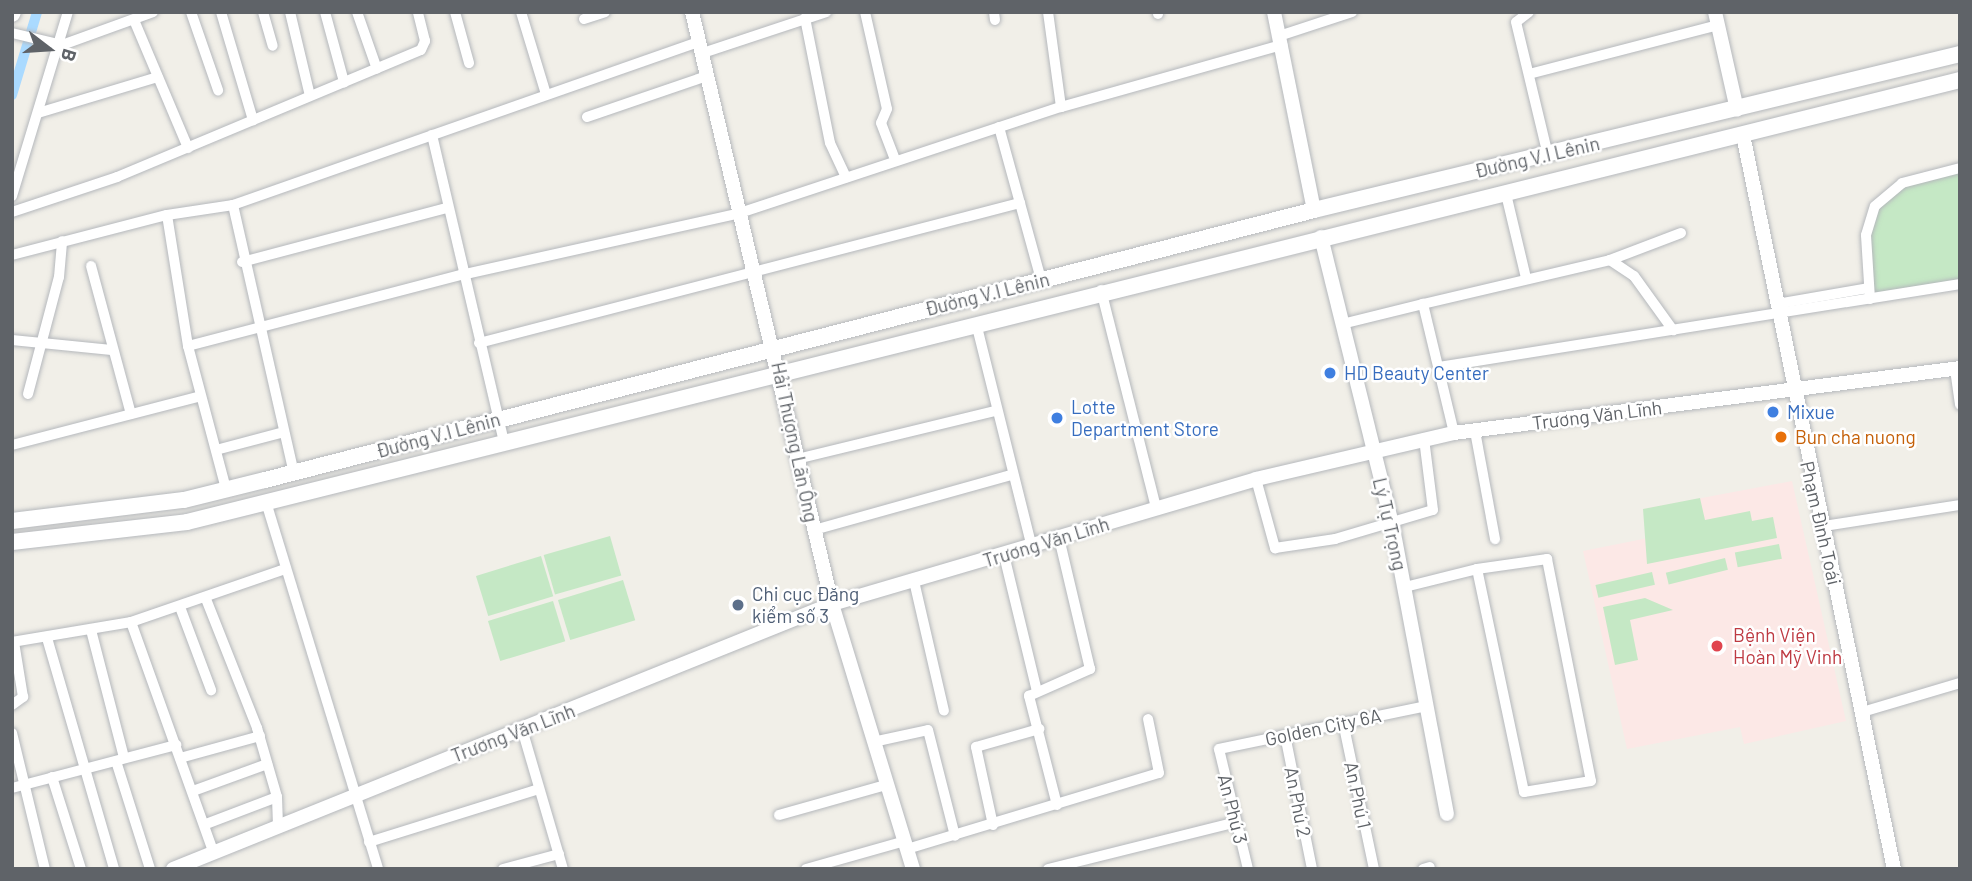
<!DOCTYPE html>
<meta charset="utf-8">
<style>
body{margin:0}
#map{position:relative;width:1972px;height:881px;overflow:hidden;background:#f1efe8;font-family:Barlow,sans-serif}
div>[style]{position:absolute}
.medical>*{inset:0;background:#fce8e6}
.green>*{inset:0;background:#c5e8c5;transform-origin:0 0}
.canal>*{height:10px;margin:-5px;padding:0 5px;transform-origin:5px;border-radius:5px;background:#aadaff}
.roads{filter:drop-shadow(0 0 2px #b5b8bc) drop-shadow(0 0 2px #b5b8bc)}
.minor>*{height:10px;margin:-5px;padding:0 5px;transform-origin:5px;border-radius:5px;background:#fff}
.tertiary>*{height:14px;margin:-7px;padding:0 7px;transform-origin:7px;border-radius:7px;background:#fff}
.secondary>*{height:16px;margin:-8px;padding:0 8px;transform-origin:8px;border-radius:8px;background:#fff}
.dots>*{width:19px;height:19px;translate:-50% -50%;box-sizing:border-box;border:4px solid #fff;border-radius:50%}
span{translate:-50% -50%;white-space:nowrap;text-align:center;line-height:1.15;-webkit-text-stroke:5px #fff;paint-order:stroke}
.street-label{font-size:19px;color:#5f6368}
.shop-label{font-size:19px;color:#366cbe}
.left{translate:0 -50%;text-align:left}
.food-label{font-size:19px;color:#c56008}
.service-label{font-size:19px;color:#4e5e75}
.health-label{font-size:19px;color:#be3a42}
.frame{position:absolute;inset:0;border:14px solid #5f6368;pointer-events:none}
.north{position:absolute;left:14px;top:14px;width:70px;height:70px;-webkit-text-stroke:5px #fff;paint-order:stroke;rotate:107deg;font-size:19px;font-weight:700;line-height:28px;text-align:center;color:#5f6368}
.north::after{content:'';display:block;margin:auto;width:24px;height:32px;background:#5f6368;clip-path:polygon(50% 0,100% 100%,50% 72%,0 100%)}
</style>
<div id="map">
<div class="medical">
<i style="clip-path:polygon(1792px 481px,1846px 721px,1744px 744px,1740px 727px,1627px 749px,1583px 551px,1648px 538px,1643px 509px)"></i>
</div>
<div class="green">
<i style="clip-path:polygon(1960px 168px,1960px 283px,1870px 299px,1866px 235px,1885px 194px)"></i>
<i style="clip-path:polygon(1700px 498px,1705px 520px,1750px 511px,1752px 521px,1773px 517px,1777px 538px,1647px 564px,1643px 509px)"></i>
<i style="left:610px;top:536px;width:41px;height:69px;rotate:74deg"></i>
<i style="left:1779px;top:544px;width:15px;height:45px;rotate:79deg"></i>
<i style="left:541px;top:556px;width:42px;height:68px;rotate:73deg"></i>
<i style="left:1725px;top:558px;width:12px;height:61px;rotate:76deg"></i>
<i style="left:1652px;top:572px;width:13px;height:58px;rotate:77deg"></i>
<i style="left:623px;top:580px;width:42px;height:68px;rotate:73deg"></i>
<i style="clip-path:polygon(1645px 598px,1673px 610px,1630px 620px,1638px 660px,1615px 665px,1603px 607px)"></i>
<i style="left:553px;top:601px;width:42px;height:68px;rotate:73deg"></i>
</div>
<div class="canal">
<i style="left:12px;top:95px;width:87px;rotate:-73.2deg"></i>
</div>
<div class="roads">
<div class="minor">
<i style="left:191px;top:12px;width:83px;rotate:70.9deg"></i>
<i style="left:221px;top:12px;width:113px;rotate:73.5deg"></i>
<i style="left:263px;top:12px;width:35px;rotate:74deg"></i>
<i style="left:290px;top:12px;width:86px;rotate:76.6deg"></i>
<i style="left:325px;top:12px;width:73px;rotate:74.8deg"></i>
<i style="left:357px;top:12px;width:60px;rotate:70.7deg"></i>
<i style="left:455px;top:12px;width:53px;rotate:74.6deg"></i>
<i style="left:521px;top:12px;width:83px;rotate:73.1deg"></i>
<i style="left:865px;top:12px;width:99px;rotate:77.2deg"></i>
<i style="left:887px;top:109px;width:15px;rotate:113deg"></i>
<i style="left:881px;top:123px;width:40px;rotate:69deg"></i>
<i style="left:994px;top:12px;width:8px;rotate:83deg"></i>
<i style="left:1048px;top:12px;width:96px;rotate:82.2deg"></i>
<i style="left:1529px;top:12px;width:16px;rotate:142deg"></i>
<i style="left:1516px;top:22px;width:137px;rotate:76.5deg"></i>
<i style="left:1158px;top:14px;width:2px;rotate:-90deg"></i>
<i style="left:805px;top:18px;width:127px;rotate:78.7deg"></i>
<i style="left:830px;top:143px;width:38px;rotate:65deg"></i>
<i style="left:584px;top:19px;width:22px;rotate:-18deg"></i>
<i style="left:134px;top:20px;width:139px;rotate:67.1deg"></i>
<i style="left:12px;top:33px;width:51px;rotate:13.5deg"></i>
<i style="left:62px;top:45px;width:97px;rotate:-19.9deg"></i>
<i style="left:1279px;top:36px;width:77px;rotate:-18.2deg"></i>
<i style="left:703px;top:53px;width:130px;rotate:-18.4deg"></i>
<i style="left:1529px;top:74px;width:195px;rotate:-14.5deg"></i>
<i style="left:38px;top:113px;width:125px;rotate:-16.7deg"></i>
<i style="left:587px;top:117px;width:127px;rotate:-18.9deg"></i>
<i style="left:999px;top:127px;width:159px;rotate:74.6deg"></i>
<i style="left:432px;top:135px;width:314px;rotate:76.8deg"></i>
<i style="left:1506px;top:194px;width:86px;rotate:76.6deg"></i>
<i style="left:12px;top:196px;width:192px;rotate:-73.1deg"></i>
<i style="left:233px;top:205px;width:275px;rotate:77.2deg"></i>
<i style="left:12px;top:212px;width:111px;rotate:-18.4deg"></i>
<i style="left:117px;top:177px;width:329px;rotate:-22.7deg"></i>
<i style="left:421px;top:50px;width:10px;rotate:-66deg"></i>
<i style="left:425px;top:41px;width:30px;rotate:-104deg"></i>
<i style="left:167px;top:215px;width:133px;rotate:80.9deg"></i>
<i style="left:188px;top:346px;width:148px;rotate:75.1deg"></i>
<i style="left:12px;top:255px;width:160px;rotate:-14.5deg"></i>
<i style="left:167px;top:215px;width:67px;rotate:-8.6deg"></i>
<i style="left:233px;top:205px;width:494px;rotate:-19.3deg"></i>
<i style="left:1610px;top:260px;width:29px;rotate:34deg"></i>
<i style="left:1634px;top:276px;width:67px;rotate:54.2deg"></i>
<i style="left:242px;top:262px;width:212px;rotate:-14.8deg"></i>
<i style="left:91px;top:266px;width:153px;rotate:74.9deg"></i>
<i style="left:1101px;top:290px;width:225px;rotate:75.8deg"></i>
<i style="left:1870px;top:299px;width:64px;rotate:-93.6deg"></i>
<i style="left:1866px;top:235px;width:30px;rotate:-73deg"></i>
<i style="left:1875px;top:206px;width:35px;rotate:-40deg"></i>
<i style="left:1902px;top:183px;width:60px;rotate:-14.5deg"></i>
<i style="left:1782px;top:303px;width:88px;rotate:-9.8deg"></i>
<i style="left:976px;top:323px;width:231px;rotate:76deg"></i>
<i style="left:1342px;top:324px;width:83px;rotate:-13.9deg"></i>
<i style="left:12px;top:340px;width:100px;rotate:5.7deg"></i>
<i style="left:479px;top:343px;width:559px;rotate:-14.51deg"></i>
<i style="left:188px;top:346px;width:282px;rotate:-14.6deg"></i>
<i style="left:461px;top:275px;width:286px;rotate:-12.5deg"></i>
<i style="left:740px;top:213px;width:338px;rotate:-18.3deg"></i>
<i style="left:1061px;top:107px;width:230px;rotate:-15.7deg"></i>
<i style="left:1439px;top:367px;width:528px;rotate:-9.05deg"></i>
<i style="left:1955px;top:369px;width:36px;rotate:82deg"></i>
<i style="left:28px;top:394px;width:121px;rotate:-75.2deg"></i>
<i style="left:59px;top:277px;width:36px;rotate:-85deg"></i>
<i style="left:1475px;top:431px;width:110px;rotate:79.5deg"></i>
<i style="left:1454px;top:433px;width:133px;rotate:-103.5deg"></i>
<i style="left:1423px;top:304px;width:192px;rotate:-13.2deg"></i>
<i style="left:1610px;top:260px;width:76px;rotate:-20.8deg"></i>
<i style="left:12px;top:445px;width:195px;rotate:-14.5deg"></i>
<i style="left:216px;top:450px;width:70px;rotate:-14.8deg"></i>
<i style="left:801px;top:458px;width:200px;rotate:-13.6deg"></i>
<i style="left:1256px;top:479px;width:72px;rotate:74.6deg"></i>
<i style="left:1275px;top:548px;width:61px;rotate:-8.5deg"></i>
<i style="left:1335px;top:539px;width:102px;rotate:-16.5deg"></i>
<i style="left:1433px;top:510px;width:72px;rotate:-97.2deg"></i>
<i style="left:266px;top:502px;width:384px;rotate:73deg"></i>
<i style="left:1824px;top:526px;width:138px;rotate:-8.8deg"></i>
<i style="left:814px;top:530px;width:205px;rotate:-15.6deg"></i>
<i style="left:1004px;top:555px;width:140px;rotate:76.4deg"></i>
<i style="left:914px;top:581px;width:133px;rotate:77deg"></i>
<i style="left:1405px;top:587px;width:74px;rotate:-14deg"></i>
<i style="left:1477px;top:569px;width:71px;rotate:-8.1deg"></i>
<i style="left:1547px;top:559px;width:226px;rotate:78.8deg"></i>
<i style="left:1591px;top:781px;width:68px;rotate:170.7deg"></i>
<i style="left:1524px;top:792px;width:228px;rotate:-101.9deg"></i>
<i style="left:206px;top:599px;width:139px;rotate:68.4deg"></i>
<i style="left:257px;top:728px;width:72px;rotate:73.8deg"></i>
<i style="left:277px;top:797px;width:29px;rotate:88deg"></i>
<i style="left:180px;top:607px;width:89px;rotate:69.5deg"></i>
<i style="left:131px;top:622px;width:243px;rotate:70.3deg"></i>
<i style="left:91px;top:630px;width:132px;rotate:75.5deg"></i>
<i style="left:47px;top:638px;width:241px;rotate:73.8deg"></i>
<i style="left:12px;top:642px;width:121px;rotate:-9.5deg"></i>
<i style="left:131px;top:622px;width:160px;rotate:-19deg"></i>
<i style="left:12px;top:705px;width:14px;rotate:-36deg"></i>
<i style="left:23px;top:697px;width:56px;rotate:-99.3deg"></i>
<i style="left:1862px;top:712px;width:102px;rotate:-16.5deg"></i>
<i style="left:1343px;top:722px;width:150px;rotate:78.1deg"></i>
<i style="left:522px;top:729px;width:146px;rotate:73.7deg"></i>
<i style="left:12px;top:733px;width:140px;rotate:76.4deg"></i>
<i style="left:1285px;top:735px;width:137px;rotate:78.6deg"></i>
<i style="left:873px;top:742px;width:56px;rotate:-12.3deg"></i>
<i style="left:928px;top:730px;width:109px;rotate:75.7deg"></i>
<i style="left:180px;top:758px;width:83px;rotate:-15.4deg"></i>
<i style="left:116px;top:761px;width:113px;rotate:72.5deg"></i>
<i style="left:52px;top:777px;width:96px;rotate:72.5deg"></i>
<i style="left:12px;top:788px;width:170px;rotate:-14.7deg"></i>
<i style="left:193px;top:791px;width:79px;rotate:-20deg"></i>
<i style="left:1057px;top:805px;width:113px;rotate:-104.4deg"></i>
<i style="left:1029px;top:696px;width:67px;rotate:-23.9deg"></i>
<i style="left:1090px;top:669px;width:135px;rotate:-103.3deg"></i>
<i style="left:779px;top:815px;width:111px;rotate:-15.7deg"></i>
<i style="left:206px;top:824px;width:76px;rotate:-20.8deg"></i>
<i style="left:993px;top:825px;width:80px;rotate:-102.3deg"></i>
<i style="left:976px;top:747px;width:66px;rotate:-15.9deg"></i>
<i style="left:369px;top:842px;width:178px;rotate:-17.3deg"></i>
<i style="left:907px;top:849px;width:263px;rotate:-16.8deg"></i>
<i style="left:1159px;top:773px;width:55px;rotate:-101.5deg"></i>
<i style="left:503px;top:869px;width:58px;rotate:-15deg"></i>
<i style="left:806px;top:869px;width:103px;rotate:-15.8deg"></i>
<i style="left:1048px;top:869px;width:194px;rotate:-14deg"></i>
<i style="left:1248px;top:869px;width:123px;rotate:-103.6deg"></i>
<i style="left:1219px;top:749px;width:212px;rotate:-11.7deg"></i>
<i style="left:1423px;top:869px;width:7px;rotate:-16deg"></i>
</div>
<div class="tertiary">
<i style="left:692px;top:12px;width:608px;rotate:76.69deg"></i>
<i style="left:832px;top:604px;width:277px;rotate:73deg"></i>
<i style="left:1274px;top:12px;width:202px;rotate:78.6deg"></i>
<i style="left:1715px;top:12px;width:100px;rotate:77.3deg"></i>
<i style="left:1743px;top:135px;width:749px;rotate:78.38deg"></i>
<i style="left:1321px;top:237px;width:295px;rotate:76.1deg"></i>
<i style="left:1392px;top:523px;width:296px;rotate:79.3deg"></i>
<i style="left:173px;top:869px;width:710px;rotate:-21.91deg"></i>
<i style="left:832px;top:604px;width:442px;rotate:-16.4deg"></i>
<i style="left:1256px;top:479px;width:203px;rotate:-13.1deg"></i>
<i style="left:1454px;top:433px;width:510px;rotate:-7.32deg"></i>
</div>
<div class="secondary">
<i style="left:12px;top:14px;width:2px;rotate:-63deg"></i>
<i style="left:12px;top:521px;width:173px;rotate:-7deg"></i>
<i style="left:184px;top:500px;width:83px;rotate:-13.9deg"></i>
<i style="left:265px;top:480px;width:1083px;rotate:-14.43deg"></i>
<i style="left:1314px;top:210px;width:665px;rotate:-13.58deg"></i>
<i style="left:12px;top:542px;width:176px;rotate:-6.5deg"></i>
<i style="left:187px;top:522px;width:1827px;rotate:-14deg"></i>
</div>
</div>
<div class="dots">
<i style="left:1330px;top:373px;background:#3f7fe0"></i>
<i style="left:1773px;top:412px;background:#3f7fe0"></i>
<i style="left:1057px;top:418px;background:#3f7fe0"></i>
<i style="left:1781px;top:437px;background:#e8710a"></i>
<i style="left:738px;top:605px;background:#5c6f8a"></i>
<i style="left:1717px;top:646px;background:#e0444e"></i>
</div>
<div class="street-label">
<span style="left:1537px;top:157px;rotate:-13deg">Đường V.I Lênin</span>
<span style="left:987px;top:294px;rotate:-14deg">Đường V.I Lênin</span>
<span style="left:1597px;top:415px;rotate:-7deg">Trương Văn Lĩnh</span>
<span style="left:438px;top:435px;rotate:-15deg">Đường V.I Lênin</span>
<span style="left:795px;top:442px;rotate:78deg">Hải Thượng Lãn Ông</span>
<span style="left:1821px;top:523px;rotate:77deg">Phạm Đình Toái</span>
<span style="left:1390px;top:524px;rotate:77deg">Lý Tự Trọng</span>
<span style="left:1046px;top:542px;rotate:-17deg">Trương Văn Lĩnh</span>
<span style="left:1323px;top:727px;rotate:-12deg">Golden City 6A</span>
<span style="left:513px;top:733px;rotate:-21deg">Trương Văn Lĩnh</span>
<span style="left:1358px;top:795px;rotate:78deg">An Phú 1</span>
<span style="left:1298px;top:802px;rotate:79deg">An Phú 2</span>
<span style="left:1233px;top:809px;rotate:76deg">An Phú 3</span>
</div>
<div class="shop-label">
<span class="left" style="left:1344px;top:373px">HD Beauty Center</span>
<span class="left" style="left:1071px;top:418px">Lotte<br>Department Store</span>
<span class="left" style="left:1787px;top:412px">Mixue</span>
</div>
<div class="food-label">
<span class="left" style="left:1795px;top:437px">Bun cha nuong</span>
</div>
<div class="service-label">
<span class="left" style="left:752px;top:605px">Chi cục Đăng<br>kiểm số 3</span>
</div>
<div class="health-label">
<span class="left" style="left:1733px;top:646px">Bệnh Viện<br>Hoàn Mỹ Vinh</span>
</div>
<div class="frame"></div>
<div class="north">B</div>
</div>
